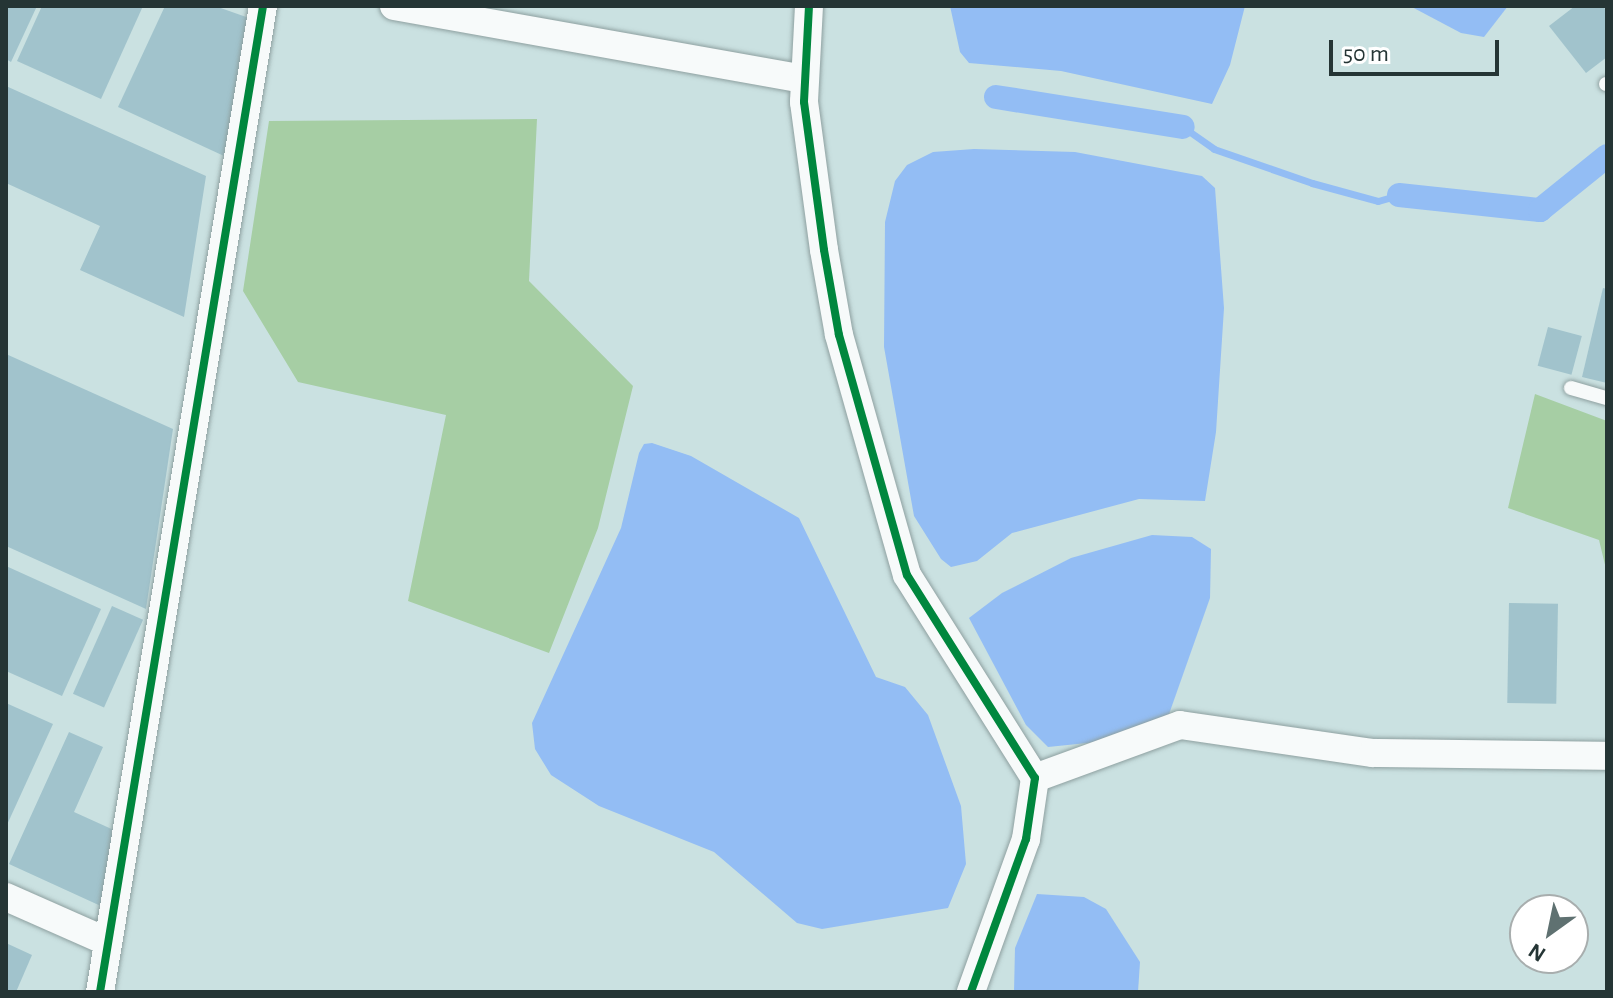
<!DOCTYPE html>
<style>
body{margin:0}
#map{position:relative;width:1613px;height:998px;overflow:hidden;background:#cae1e1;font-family:"Alegreya Sans",sans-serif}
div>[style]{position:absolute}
.green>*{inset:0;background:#a6cea4}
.water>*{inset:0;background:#93bdf4}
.stream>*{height:7px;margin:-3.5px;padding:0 3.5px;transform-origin:3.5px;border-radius:3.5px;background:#93bdf4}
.canal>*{height:24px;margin:-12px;padding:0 12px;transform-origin:12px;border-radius:12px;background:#93bdf4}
.building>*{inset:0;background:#a1c3cc;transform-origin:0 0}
.roads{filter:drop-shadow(0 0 2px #8ea0a0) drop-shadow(0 0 2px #8ea0a0)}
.service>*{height:14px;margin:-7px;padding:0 7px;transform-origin:7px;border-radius:7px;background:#f7fafa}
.minor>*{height:28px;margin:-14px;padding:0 14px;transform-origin:14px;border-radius:14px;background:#f7fafa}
.cycleway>*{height:8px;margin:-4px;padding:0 4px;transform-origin:4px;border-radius:4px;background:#00873e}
span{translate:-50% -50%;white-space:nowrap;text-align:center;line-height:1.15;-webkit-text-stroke:7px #fff;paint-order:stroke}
.frame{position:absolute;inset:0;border:8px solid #253535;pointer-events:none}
.north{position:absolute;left:1509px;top:894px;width:80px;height:80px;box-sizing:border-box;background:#fff;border:2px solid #a8aeae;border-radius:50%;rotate:213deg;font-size:22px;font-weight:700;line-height:32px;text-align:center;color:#253535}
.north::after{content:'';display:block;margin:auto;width:28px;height:36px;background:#5f7171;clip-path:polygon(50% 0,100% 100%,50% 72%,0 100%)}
.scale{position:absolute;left:1329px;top:40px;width:170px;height:36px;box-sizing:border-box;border:4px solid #253535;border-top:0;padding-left:10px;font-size:24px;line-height:28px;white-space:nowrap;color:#253535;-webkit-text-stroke:6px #fff;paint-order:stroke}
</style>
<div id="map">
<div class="green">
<i style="clip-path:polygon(537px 119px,529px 281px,633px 386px,598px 528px,549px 653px,408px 601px,446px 415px,298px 382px,243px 291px,269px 121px)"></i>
<i style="clip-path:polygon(1535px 394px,1607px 421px,1607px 573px,1599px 540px,1508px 508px)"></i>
</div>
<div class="water">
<i style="clip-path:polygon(950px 6px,1245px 6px,1230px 65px,1212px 104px,1061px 71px,969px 63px,960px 52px)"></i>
<i style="clip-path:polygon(1410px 6px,1508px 6px,1484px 37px,1461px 33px)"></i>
<i style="clip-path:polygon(974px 149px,1075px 152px,1202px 176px,1215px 188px,1224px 308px,1216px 432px,1205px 501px,1139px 499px,1012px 533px,977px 561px,951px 567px,941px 559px,914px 516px,884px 347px,885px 222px,895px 181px,907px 165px,933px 152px)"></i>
<i style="clip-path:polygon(652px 443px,691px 456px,799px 518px,876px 677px,905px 687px,928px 715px,961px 806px,966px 864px,948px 908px,822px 929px,797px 923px,714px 852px,599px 806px,551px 775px,535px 749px,532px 723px,621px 528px,639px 453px,644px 444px)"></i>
<i style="clip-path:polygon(1152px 535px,1192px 537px,1211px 549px,1210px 598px,1168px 717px,1136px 738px,1048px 747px,1026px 725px,969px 618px,1002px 593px,1071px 558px)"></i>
<i style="clip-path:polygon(1037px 894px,1084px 897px,1106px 909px,1140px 962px,1138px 992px,1014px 992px,1015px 948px)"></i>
</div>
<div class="stream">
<i style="left:1183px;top:127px;width:38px;rotate:35deg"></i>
<i style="left:1214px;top:149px;width:104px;rotate:19.1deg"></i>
<i style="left:1312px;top:183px;width:68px;rotate:15.3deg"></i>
<i style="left:1378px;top:201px;width:22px;rotate:-16deg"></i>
</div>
<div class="canal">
<i style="left:996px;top:97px;width:189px;rotate:9.1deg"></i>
<i style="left:1399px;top:195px;width:142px;rotate:6.1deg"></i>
<i style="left:1540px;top:210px;width:86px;rotate:-38.9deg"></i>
</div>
<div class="building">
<i style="clip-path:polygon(6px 6px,37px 6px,11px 62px,6px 59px)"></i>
<i style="clip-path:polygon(42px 6px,143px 6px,101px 99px,17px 61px)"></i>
<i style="clip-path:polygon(165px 6px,215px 6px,249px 18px,224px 156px,118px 107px)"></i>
<i style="clip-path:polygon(1575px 6px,1603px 6px,1607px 12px,1607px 57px,1586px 73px,1549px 26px)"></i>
<i style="clip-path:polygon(6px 86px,206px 176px,184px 317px,80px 270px,100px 226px,6px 183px)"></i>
<i style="clip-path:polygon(1603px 288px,1607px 289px,1607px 383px,1582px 377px)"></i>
<i style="left:1548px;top:327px;width:35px;height:40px;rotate:15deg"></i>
<i style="clip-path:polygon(6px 354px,173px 429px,146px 609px,6px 546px)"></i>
<i style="clip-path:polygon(6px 566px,101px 609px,62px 696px,6px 671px)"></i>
<i style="left:1509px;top:603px;width:49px;height:100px;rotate:1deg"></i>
<i style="left:112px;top:606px;width:34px;height:96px;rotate:24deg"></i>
<i style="clip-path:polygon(6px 703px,53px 724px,6px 827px)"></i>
<i style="clip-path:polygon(69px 732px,103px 747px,74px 812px,116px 831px,103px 907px,9px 864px)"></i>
<i style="clip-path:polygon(6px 943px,32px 955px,16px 992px,6px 992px)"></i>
</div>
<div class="roads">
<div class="service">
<i style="left:1606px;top:84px;width:1px"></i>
<i style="left:1571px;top:388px;width:37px;rotate:16deg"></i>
</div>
<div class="minor">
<i style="left:394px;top:6px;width:417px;rotate:10.1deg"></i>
<i style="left:809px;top:6px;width:96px;rotate:93deg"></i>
<i style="left:804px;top:102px;width:149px;rotate:82.3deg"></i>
<i style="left:824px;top:250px;width:86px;rotate:80deg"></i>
<i style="left:839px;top:335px;width:249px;rotate:74.2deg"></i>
<i style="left:907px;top:575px;width:240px;rotate:57.8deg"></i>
<i style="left:1035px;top:778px;width:62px;rotate:98.4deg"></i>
<i style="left:1026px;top:839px;width:163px;rotate:109.8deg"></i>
<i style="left:1035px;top:778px;width:154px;rotate:-20.1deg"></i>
<i style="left:1180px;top:725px;width:195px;rotate:8.3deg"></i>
<i style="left:1373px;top:753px;width:234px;rotate:0.7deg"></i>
<i style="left:6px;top:897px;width:111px;rotate:23.8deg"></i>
<i style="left:100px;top:992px;width:999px;rotate:-80.61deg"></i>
</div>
</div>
<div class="cycleway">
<i style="left:809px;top:6px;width:96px;rotate:93deg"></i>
<i style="left:804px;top:102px;width:149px;rotate:82.3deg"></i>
<i style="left:824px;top:250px;width:86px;rotate:80deg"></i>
<i style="left:839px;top:335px;width:249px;rotate:74.2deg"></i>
<i style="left:907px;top:575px;width:240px;rotate:57.8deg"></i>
<i style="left:1035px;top:778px;width:62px;rotate:98.4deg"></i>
<i style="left:1026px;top:839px;width:163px;rotate:109.8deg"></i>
<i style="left:100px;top:992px;width:999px;rotate:-80.61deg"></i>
</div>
<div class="frame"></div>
<div class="north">N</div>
<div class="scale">50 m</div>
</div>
